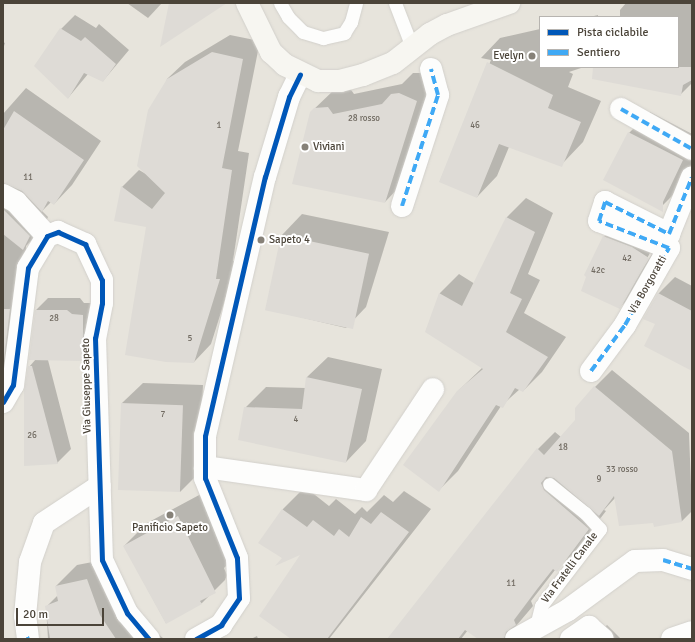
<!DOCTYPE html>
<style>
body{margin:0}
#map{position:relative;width:695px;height:642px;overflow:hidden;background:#f4f2ee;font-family:Signika,sans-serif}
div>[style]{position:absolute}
.residential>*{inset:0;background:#e7e4dc}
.shadow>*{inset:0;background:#0003}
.building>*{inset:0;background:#dedbd6;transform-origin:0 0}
.roads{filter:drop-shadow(0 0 1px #d2d0cb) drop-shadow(0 0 1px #d2d0cb)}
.lane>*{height:13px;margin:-6.5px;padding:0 6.5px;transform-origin:6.5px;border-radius:6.5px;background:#fdfdfc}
.street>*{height:22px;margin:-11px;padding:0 11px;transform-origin:11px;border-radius:11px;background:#fdfdfc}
.secondary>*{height:22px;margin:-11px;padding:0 11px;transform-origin:11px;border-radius:11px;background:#f7f6f1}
.quiet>*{height:4px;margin-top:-2px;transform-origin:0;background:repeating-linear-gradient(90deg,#3fa9f5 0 8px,transparent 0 12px)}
.cycleway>*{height:5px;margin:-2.5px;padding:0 2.5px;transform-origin:2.5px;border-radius:2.5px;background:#0057b8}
.dots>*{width:11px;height:11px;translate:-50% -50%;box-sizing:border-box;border:2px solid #fff;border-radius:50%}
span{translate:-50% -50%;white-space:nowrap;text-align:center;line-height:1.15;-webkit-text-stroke:4px #fff;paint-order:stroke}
.number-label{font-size:9px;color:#706a61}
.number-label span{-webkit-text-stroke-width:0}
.poi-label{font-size:11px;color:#4b4439}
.right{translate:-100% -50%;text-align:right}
.left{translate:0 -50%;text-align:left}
.street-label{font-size:11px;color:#4b4439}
.frame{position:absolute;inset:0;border:4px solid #4b4439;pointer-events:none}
.legend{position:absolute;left:539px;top:16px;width:140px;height:52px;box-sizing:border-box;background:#fff;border:1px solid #b7b4b0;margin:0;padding:5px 7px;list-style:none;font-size:12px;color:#4b4439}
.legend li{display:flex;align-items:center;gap:8px;height:20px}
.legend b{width:20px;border:1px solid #b7b4b0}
.scale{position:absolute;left:16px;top:608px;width:88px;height:18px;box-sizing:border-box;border:2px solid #4b4439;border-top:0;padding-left:5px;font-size:12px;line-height:14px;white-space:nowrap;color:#4b4439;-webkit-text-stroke:3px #fff;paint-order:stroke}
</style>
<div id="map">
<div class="residential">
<i style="clip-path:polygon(evenodd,3px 3px,692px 3px,692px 639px,3px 639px,3px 3px,540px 17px,678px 17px,678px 67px,540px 67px,540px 17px)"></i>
</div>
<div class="shadow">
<i style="clip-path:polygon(127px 3px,162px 3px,148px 18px)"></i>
<i style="clip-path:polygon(626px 3px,692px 3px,692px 83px,681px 94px,620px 67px,678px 67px,678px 17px,620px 17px,620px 10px)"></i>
<i style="clip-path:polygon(75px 15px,96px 28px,99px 24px,129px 50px,103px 81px,88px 74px,68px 98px,61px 29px)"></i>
<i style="clip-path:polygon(598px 15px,598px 17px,590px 17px)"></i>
<i style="clip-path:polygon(540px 29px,540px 67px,584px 67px,569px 72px,573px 74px,568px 87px,601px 101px,583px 142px,563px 163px,509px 147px,497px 176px,477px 197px,440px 181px,491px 60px,481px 58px,500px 38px)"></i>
<i style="clip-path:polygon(230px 35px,260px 41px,238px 151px,249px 153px,233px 261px,237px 262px,211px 344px,194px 362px,147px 227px,122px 187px,139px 170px,146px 174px,167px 79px,185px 62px)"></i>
<i style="clip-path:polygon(3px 42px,5px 43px,3px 49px)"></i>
<i style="clip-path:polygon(413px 73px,421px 73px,437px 80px,405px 181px,385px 202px,311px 112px,336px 88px,349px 87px,354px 94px,402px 84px)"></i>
<i style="clip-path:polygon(26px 88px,101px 141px,72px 185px,54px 204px,51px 202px,42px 211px,48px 217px,42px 230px,26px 246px,26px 290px,20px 353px,3px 370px,3px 114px)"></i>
<i style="clip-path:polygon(650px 112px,692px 134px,692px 163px,680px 188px,659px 209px,629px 133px)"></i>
<i style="clip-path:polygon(526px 198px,553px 213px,528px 274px,540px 280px,524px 313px,566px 337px,542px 372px,523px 391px,520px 389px,501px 406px,458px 471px,439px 490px,457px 392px,483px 367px,426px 331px,440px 293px,459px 274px,475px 284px,507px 217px)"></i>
<i style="clip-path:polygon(302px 214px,389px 232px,366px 307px,346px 328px,266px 309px,282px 235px)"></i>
<i style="clip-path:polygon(evenodd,624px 216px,669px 237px,641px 287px,620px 307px,604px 237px,624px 216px,650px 253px,652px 254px,632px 285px,650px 253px)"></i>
<i style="clip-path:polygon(675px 277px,692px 286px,692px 369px,656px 324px,658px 294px)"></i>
<i style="clip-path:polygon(48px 298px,80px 298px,84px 303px,95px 303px,95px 348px,83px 360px,48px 360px,71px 449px,57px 463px,29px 367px,36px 359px,36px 310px)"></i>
<i style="clip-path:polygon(328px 357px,382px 369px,366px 441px,346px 462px,245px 408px,266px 387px,306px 388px,307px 377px)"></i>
<i style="clip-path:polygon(612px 370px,689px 433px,692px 511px,682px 521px,654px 522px,615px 498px,604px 510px,606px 511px,574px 553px,555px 570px,531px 601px,533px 606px,505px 639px,480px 639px,468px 630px,461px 639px,388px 639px,538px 449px,555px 432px,561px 437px,576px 421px,595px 387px)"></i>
<i style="clip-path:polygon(143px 383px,203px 385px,200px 472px,180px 492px,122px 403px)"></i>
<i style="clip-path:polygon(305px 487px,329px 506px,336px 499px,355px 514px,362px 507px,367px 512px,384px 495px,393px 502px,404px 491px,431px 509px,329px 639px,293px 639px,303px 552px,283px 558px,260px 542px,283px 509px)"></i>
<i style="clip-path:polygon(201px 494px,233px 559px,224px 568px,227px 575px,225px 580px,202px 603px,166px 623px,124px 546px,147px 523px)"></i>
<i style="clip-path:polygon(108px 559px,134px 613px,164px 639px,48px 639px,46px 607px,58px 595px,56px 586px,77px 565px)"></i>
<i style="clip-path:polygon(607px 625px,621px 639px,593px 639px)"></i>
<i style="clip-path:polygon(257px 636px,258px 639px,251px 639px)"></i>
</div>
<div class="building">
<i style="clip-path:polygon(169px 3px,227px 3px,160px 47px)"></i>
<i style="clip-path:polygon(60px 28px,81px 41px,85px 37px,116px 64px,103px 82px,84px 73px,68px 99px,34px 66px)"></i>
<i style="clip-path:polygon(212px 52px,243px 59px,222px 168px,232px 170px,216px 279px,220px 279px,194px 363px,166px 362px,125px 355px,146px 227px,114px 221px,121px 186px,152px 209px,165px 193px,137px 166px,148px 110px,167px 79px)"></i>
<i style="clip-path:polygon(487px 62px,553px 95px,548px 108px,581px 122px,562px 167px,499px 144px,477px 198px,439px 182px)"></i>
<i style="clip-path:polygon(593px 67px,692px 67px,692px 80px,683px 85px,681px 96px,592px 79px)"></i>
<i style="clip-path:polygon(399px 93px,417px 101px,385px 203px,292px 184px,310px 112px,314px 108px,328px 107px,333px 114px,382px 104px,391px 94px)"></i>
<i style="clip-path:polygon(14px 111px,84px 160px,54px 205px,48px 201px,42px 212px,22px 191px,3px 183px,3px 130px)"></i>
<i style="clip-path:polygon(628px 132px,683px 160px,663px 202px,663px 212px,603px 180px)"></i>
<i style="clip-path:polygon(3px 209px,30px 236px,23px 250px,3px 234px)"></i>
<i style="clip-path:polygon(506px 217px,535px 232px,510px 293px,522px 299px,506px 332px,548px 357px,523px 392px,515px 388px,503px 408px,496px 405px,439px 492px,403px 465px,457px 391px,483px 369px,425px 332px,439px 293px,462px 306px)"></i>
<i style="left:281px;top:235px;width:90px;height:77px;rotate:12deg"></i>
<i style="clip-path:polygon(603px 236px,632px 247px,649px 258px,620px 309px,581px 291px,586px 277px,584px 275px)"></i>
<i style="clip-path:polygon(658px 293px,692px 311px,692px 371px,644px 346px,655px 324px,643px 319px)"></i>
<i style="clip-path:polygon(3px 309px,10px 309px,4px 360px,3px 360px)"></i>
<i style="clip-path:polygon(35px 310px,67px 310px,72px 314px,83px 315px,83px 361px,29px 360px)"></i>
<i style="clip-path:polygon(28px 366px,32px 366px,58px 464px,24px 466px,24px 391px)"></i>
<i style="clip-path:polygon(306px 377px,362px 389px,346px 463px,238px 440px,244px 407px,302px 409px)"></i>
<i style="clip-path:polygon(594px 386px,672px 451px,682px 522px,654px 527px,653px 523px,619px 526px,614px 496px,599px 516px,554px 478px,546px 477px,541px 483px,544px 490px,589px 529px,557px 572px,553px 569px,538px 588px,514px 620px,516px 625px,506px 632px,504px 639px,478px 639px,465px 630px,458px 639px,387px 639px,537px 448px,544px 455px,575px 420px,575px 408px)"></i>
<i style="left:121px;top:403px;width:62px;height:87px;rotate:2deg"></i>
<i style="clip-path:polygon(282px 509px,307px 527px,313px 520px,334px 536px,339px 529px,349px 537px,361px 517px,371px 524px,381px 512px,409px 532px,327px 639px,291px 639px,259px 616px,300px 555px,275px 566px,282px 558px,258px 543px)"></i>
<i style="clip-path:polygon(178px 516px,216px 593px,200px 601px,202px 604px,166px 624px,123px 546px)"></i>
<i style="clip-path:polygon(87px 579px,100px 615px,116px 639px,50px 639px,45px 606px,58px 601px,55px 586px)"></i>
</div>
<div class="roads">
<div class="lane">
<i style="left:280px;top:3px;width:16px;rotate:60deg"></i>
<i style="left:288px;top:17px;width:21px;rotate:45deg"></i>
<i style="left:303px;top:32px;width:21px;rotate:17deg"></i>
<i style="left:323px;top:38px;width:22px;rotate:-13deg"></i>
<i style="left:344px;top:33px;width:13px;rotate:-58deg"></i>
<i style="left:351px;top:22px;width:20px;rotate:-75deg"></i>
<i style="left:395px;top:3px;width:47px;rotate:68.9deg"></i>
<i style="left:536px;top:626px;width:21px;rotate:-76deg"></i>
<i style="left:541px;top:606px;width:97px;rotate:-52.5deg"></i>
<i style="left:600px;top:529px;width:22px;rotate:-133deg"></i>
<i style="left:585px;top:513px;width:46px;rotate:-141.1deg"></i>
</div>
<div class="street">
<i style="left:621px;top:109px;width:81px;rotate:29.4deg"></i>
<i style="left:3px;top:195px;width:15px;rotate:28deg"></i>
<i style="left:16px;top:202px;width:46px;rotate:47.6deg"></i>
<i style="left:402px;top:206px;width:117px;rotate:-72deg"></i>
<i style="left:438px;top:95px;width:27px;rotate:-105deg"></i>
<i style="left:591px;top:371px;width:57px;rotate:-53.5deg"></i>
<i style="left:625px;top:325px;width:89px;rotate:-60.3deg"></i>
<i style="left:669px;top:248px;width:75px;rotate:-158.9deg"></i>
<i style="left:599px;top:221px;width:20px;rotate:-72deg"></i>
<i style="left:605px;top:202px;width:72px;rotate:26.6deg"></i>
<i style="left:669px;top:234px;width:61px;rotate:-68deg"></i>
<i style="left:3px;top:402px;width:20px;rotate:-60deg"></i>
<i style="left:13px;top:385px;width:118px;rotate:-82.7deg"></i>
<i style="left:28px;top:268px;width:37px;rotate:-59deg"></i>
<i style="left:47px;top:236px;width:12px;rotate:-20deg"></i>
<i style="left:58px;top:232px;width:30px;rotate:24deg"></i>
<i style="left:85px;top:244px;width:40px;rotate:65deg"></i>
<i style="left:102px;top:280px;width:23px;rotate:90deg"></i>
<i style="left:102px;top:303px;width:36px;rotate:101deg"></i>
<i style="left:95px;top:338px;width:222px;rotate:88.2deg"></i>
<i style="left:102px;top:560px;width:59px;rotate:64.7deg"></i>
<i style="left:127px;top:613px;width:34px;rotate:50deg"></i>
<i style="left:205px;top:467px;width:163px;rotate:8.1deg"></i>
<i style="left:366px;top:490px;width:121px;rotate:-56.4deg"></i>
<i style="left:28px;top:639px;width:23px;rotate:-97deg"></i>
<i style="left:25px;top:616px;width:54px;rotate:-84.7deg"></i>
<i style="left:30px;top:562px;width:41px;rotate:-70.3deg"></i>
<i style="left:44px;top:523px;width:67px;rotate:-33.5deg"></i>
<i style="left:196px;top:639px;width:29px;rotate:-29deg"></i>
<i style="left:221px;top:625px;width:32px;rotate:-56deg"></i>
<i style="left:239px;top:598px;width:40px;rotate:-92.9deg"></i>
<i style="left:237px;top:558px;width:86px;rotate:-111.8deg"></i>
<i style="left:205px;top:478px;width:42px;rotate:-90deg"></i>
<i style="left:205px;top:436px;width:266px;rotate:-77deg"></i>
<i style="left:265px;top:177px;width:84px;rotate:-73.3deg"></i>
<i style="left:289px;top:97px;width:25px;rotate:-64deg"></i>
<i style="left:516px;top:639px;width:60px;rotate:-29.1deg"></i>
<i style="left:568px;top:610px;width:83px;rotate:-36.2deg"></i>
<i style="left:635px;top:561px;width:28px;rotate:-2deg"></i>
<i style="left:663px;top:560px;width:30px;rotate:17deg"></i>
<i style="left:571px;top:639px;width:22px;rotate:-34deg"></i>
<i style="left:589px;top:627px;width:18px;rotate:41deg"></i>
<i style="left:672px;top:639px;width:21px;rotate:-19deg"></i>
</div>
<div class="secondary">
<i style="left:247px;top:3px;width:55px;rotate:63.9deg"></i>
<i style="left:271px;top:52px;width:19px;rotate:43deg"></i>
<i style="left:285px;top:65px;width:37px;rotate:26deg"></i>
<i style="left:318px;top:81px;width:22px"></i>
<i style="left:340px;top:81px;width:24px;rotate:-15deg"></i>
<i style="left:363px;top:75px;width:32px;rotate:-22deg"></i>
<i style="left:393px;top:63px;width:47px;rotate:-38.1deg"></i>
<i style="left:430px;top:34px;width:19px;rotate:-28deg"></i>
<i style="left:447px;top:25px;width:66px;rotate:-19.5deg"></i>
</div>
</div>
<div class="quiet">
<i style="left:621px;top:109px;width:81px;rotate:29.4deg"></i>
<i style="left:402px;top:206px;width:117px;rotate:-72deg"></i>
<i style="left:438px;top:95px;width:27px;rotate:-105deg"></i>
<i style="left:591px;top:371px;width:57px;rotate:-53.5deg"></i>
<i style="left:625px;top:325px;width:89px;rotate:-60.3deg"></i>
<i style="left:669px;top:248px;width:75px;rotate:-158.9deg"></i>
<i style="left:599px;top:221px;width:20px;rotate:-72deg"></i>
<i style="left:605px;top:202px;width:72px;rotate:26.6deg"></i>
<i style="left:669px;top:234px;width:61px;rotate:-68deg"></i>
<i style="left:663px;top:560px;width:30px;rotate:17deg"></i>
<i style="left:27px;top:637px;width:2px;rotate:63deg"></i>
</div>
<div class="cycleway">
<i style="left:3px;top:402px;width:20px;rotate:-60deg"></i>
<i style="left:13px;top:385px;width:118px;rotate:-82.7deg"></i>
<i style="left:28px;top:268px;width:37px;rotate:-59deg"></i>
<i style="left:47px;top:236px;width:12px;rotate:-20deg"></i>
<i style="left:58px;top:232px;width:30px;rotate:24deg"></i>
<i style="left:85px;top:244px;width:40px;rotate:65deg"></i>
<i style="left:102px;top:280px;width:23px;rotate:90deg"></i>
<i style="left:102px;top:303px;width:36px;rotate:101deg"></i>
<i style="left:95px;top:338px;width:222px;rotate:88.2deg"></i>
<i style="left:102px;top:560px;width:59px;rotate:64.7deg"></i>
<i style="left:127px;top:613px;width:34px;rotate:50deg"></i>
<i style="left:196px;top:639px;width:29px;rotate:-29deg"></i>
<i style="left:221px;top:625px;width:32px;rotate:-56deg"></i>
<i style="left:239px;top:598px;width:40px;rotate:-92.9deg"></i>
<i style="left:237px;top:558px;width:86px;rotate:-111.8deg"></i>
<i style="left:205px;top:478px;width:42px;rotate:-90deg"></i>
<i style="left:205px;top:436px;width:266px;rotate:-77deg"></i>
<i style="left:265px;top:177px;width:84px;rotate:-73.3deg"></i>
<i style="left:289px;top:97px;width:25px;rotate:-64deg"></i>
</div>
<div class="dots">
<i style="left:532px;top:56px;background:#868178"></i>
<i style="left:305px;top:147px;background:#868178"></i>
<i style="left:261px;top:240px;background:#868178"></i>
<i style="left:170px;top:515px;background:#868178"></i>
</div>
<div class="number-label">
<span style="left:364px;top:119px">28 rosso</span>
<span style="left:219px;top:126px">1</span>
<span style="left:475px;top:126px">46</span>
<span style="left:28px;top:178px">11</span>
<span style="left:627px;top:259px">42</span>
<span style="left:598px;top:271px">42c</span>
<span style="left:54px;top:319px">28</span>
<span style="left:190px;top:339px">5</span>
<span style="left:163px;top:415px">7</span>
<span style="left:296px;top:420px">4</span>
<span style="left:32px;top:436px">26</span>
<span style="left:563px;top:448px">18</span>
<span style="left:622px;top:470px">33 rosso</span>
<span style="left:599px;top:480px">9</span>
<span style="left:511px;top:584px">11</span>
</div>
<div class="poi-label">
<span class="right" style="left:524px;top:56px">Evelyn</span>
<span class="left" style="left:313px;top:147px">Viviani</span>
<span class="left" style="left:269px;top:240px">Sapeto 4</span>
<span style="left:170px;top:528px">Panificio Sapeto</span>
</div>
<div class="street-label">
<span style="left:648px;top:285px;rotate:-60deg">Via Borgoratti</span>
<span style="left:87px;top:386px;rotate:-91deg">Via Giuseppe Sapeto</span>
<span style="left:570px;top:568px;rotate:-53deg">Via Fratelli Canale</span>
</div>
<div class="frame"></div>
<ul class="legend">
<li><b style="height:5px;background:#0057b8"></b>Pista ciclabile</li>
<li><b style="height:5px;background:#3fa9f5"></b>Sentiero</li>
</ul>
<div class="scale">20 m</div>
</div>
